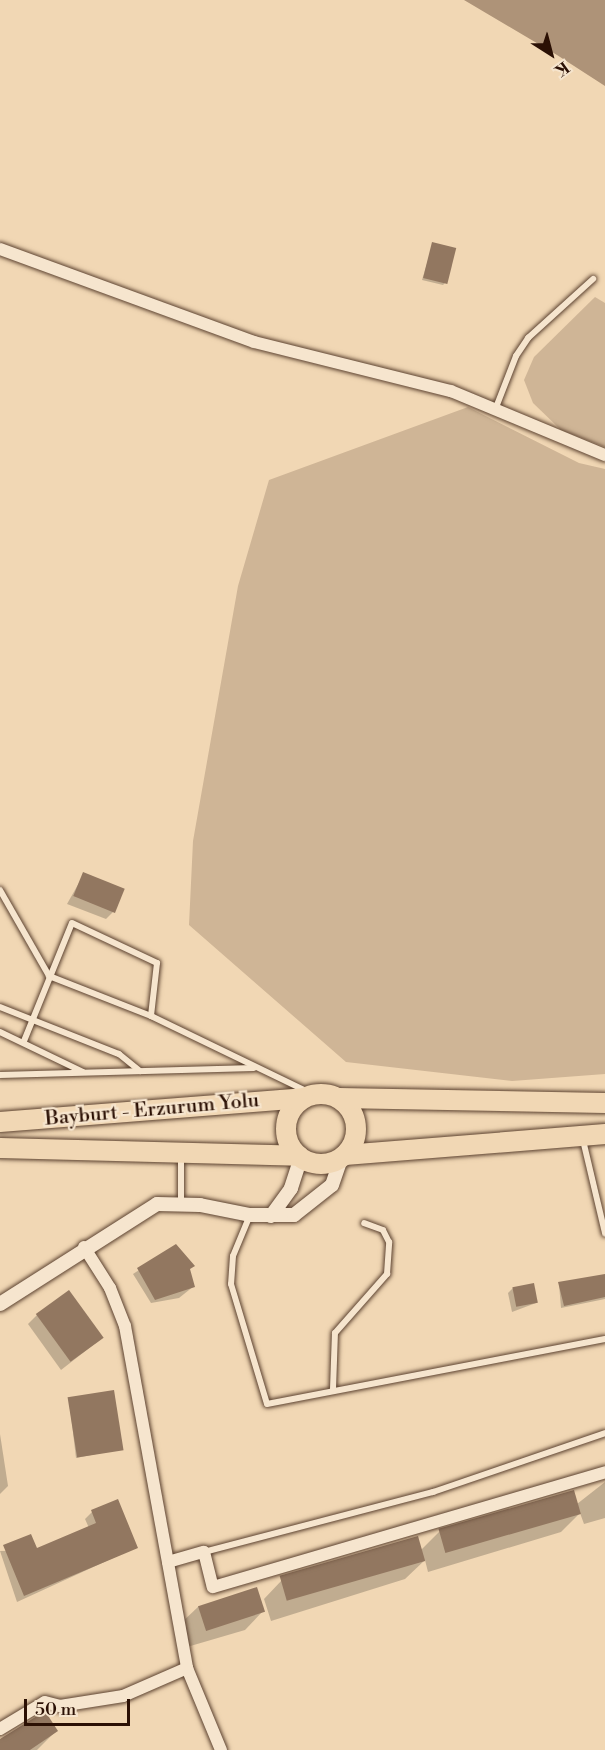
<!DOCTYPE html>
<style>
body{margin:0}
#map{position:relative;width:605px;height:1750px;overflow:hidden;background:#f1d7b4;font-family:"Libre Bodoni",serif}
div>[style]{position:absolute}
.green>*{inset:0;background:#cfb596}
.water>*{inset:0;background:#ae9378}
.shadow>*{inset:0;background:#0003}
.building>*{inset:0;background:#927760;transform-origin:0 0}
.roads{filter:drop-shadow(0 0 2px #5c4230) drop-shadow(0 0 2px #5c4230)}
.service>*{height:6px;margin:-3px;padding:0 3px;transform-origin:3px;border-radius:3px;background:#f6e5ce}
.minor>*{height:12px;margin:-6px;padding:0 6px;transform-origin:6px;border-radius:6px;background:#f6e5ce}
.tertiary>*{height:14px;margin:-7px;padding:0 7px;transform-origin:7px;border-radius:7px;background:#f6e5ce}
.trunk>*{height:20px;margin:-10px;padding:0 10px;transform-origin:10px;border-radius:10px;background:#f1d7b4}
.trunk>.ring{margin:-10px;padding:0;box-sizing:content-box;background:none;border:20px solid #f1d7b4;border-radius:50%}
span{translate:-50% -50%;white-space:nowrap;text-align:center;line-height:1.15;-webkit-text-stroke:4.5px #f6e5ce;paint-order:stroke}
.street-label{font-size:20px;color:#2b1004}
.north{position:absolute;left:521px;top:24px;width:60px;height:60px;-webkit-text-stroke:4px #f6e5ce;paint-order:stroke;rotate:144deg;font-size:16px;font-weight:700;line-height:24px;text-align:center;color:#2b1004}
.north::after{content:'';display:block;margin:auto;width:21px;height:27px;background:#2b1004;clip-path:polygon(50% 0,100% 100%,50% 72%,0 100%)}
.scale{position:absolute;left:24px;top:1699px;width:106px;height:27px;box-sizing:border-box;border:3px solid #2b1004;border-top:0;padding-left:8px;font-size:18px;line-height:21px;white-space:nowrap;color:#2b1004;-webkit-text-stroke:4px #f6e5ce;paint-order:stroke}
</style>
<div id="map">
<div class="green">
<i style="clip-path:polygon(595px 297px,605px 303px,605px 447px,561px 430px,533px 403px,524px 380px,534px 357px)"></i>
<i style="clip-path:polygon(468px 407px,579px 463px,605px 469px,605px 1074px,512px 1081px,346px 1062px,189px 925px,193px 841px,238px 586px,269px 480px)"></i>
</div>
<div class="water">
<i style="clip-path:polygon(464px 0,605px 0,605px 86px,557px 55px)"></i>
</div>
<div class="shadow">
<i style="clip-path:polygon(433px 244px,445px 283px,443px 285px,422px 280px)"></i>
<i style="clip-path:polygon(84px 874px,113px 912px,106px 919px,67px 904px)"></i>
<i style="clip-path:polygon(176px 1246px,194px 1286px,179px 1298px,151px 1303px,133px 1274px)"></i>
<i style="clip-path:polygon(605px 1278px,605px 1299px,561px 1308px,559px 1284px)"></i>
<i style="clip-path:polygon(513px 1288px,536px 1303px,512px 1312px,508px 1293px)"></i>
<i style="clip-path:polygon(37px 1315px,102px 1338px,61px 1370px,28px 1324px)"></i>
<i style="clip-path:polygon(69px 1399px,122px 1449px,76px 1458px)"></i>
<i style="clip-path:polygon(0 1434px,8px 1486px,0 1494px)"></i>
<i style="clip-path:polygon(605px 1482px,605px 1518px,584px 1524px,580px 1513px,561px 1532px,428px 1572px,425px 1560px,405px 1579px,271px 1621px,264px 1599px,282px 1580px,420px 1551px,440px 1531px,577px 1504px)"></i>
<i style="clip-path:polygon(92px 1512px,137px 1547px,17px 1602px,0 1551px,36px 1550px,89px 1528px,85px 1519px)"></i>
<i style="clip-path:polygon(199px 1606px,263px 1611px,245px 1630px,187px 1647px,180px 1624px)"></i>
<i style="clip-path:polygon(56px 1731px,37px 1750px,0 1750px,0 1741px)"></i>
</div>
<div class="building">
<i style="left:432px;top:242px;width:25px;height:37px;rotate:14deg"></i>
<i style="left:83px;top:872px;width:45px;height:26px;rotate:22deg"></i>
<i style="clip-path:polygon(176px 1244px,195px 1266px,190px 1269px,195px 1287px,155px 1300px,137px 1268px)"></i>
<i style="clip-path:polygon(605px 1274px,605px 1297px,564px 1306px,558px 1282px)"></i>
<i style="left:534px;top:1283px;width:20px;height:22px;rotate:79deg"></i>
<i style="left:69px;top:1290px;width:59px;height:41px;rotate:54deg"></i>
<i style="left:114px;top:1390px;width:61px;height:47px;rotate:81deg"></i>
<i style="left:574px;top:1490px;width:25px;height:141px;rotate:74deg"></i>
<i style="clip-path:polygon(118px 1499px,138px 1548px,24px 1596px,3px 1545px,31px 1534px,37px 1548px,96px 1523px,91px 1510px)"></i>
<i style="left:418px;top:1536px;width:26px;height:144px;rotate:74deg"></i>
<i style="left:257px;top:1587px;width:26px;height:62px;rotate:72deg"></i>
<i style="clip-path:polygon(45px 1711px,58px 1731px,30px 1750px,0 1750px,0 1739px)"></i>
</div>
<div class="roads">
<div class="service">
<i style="left:495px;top:410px;width:58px;rotate:-68.7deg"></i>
<i style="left:516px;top:356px;width:22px;rotate:-56deg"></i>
<i style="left:528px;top:338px;width:88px;rotate:-42.2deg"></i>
<i style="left:0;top:890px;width:99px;rotate:60.3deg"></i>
<i style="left:49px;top:976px;width:110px;rotate:21.4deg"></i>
<i style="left:151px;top:1016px;width:179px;rotate:25.8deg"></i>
<i style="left:0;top:1007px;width:128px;rotate:21.6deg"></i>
<i style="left:119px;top:1054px;width:27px;rotate:39deg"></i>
<i style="left:0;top:1032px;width:92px;rotate:25.7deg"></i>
<i style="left:24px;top:1041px;width:127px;rotate:-67.9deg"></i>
<i style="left:72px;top:923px;width:94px;rotate:25.2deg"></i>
<i style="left:157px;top:963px;width:53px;rotate:96.5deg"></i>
<i style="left:0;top:1075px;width:254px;rotate:-1.6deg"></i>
<i style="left:583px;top:1140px;width:96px;rotate:76.7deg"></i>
<i style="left:181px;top:1156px;width:47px;rotate:90deg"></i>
<i style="left:250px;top:1215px;width:44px;rotate:112.5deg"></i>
<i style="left:233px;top:1256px;width:28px;rotate:94deg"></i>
<i style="left:231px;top:1284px;width:125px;rotate:73.3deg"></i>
<i style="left:267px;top:1404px;width:344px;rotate:-10.9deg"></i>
<i style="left:333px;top:1389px;width:56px;rotate:-88deg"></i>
<i style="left:335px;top:1333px;width:79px;rotate:-48.6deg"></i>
<i style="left:387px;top:1274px;width:32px;rotate:-86deg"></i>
<i style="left:389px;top:1242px;width:13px;rotate:-117deg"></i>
<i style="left:383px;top:1230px;width:20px;rotate:-160deg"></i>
<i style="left:204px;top:1552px;width:237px;rotate:-14.7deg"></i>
<i style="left:433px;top:1492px;width:182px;rotate:-18.9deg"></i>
</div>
<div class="minor">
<i style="left:0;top:249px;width:270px;rotate:20.1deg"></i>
<i style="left:254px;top:342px;width:203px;rotate:14deg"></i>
<i style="left:451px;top:391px;width:167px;rotate:22.6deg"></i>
<i style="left:84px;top:1247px;width:49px;rotate:57.6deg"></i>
<i style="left:110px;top:1288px;width:41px;rotate:68.5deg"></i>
<i style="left:125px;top:1326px;width:348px;rotate:79.7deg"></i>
<i style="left:187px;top:1668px;width:89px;rotate:67.5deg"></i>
<i style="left:168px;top:1562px;width:37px;rotate:-16deg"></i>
<i style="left:204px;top:1552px;width:36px;rotate:76deg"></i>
<i style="left:213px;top:1587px;width:409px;rotate:-16.3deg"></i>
<i style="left:0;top:1729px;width:52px;rotate:-31deg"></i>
<i style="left:45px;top:1702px;width:16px;rotate:15deg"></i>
<i style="left:60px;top:1706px;width:64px;rotate:-9deg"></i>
<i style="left:123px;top:1696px;width:70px;rotate:-23.6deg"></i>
</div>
<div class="tertiary">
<i style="left:271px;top:1216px;width:34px;rotate:-54deg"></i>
<i style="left:291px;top:1188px;width:33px;rotate:-72deg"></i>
<i style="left:0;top:1304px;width:186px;rotate:-32.5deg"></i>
<i style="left:157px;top:1204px;width:43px;rotate:1.3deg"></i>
<i style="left:200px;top:1205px;width:51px;rotate:11.3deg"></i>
<i style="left:250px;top:1215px;width:44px"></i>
<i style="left:294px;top:1215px;width:48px;rotate:-38.3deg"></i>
<i style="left:332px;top:1185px;width:31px;rotate:-71deg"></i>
</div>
<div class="trunk">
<i class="ring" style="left:286px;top:1094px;width:50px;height:50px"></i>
<i style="left:339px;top:1098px;width:266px;rotate:1.1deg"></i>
<i style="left:0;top:1122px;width:304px;rotate:-4.5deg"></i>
<i style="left:0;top:1148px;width:299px;rotate:1.5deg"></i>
<i style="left:345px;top:1155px;width:261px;rotate:-4.6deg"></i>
</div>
</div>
<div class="street-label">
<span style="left:152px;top:1110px;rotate:-5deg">Bayburt - Erzurum Yolu</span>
</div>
<div class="north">K</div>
<div class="scale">50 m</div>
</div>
